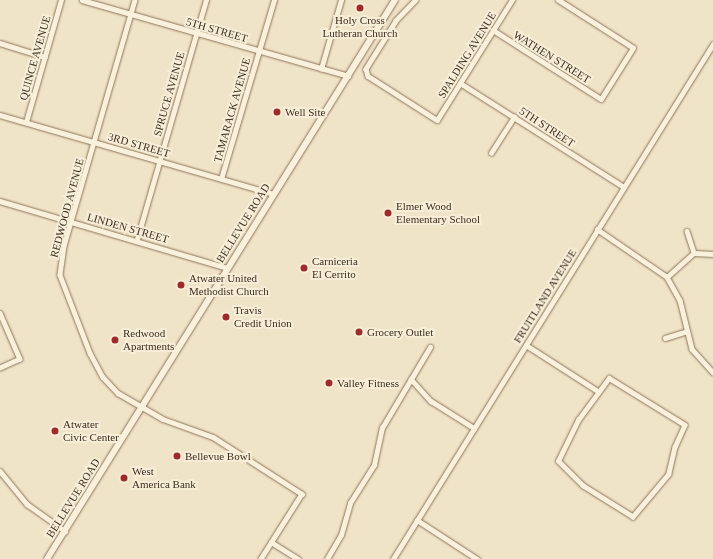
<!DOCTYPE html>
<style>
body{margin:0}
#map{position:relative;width:713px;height:559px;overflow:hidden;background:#f0e4c8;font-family:Georgia,serif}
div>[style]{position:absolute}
.roads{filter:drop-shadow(0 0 1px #8d765c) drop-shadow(0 0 1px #8d765c)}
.street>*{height:4.5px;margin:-2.25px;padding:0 2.25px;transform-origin:2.25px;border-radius:2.25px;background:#faf1dc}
.secondary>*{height:6px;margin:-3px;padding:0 3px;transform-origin:3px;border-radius:3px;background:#faf1dc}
.dots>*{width:11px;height:11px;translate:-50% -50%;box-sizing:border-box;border:2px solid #f7eed8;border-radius:50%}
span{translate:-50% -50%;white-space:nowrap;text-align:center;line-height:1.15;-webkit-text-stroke:4px #f7eed8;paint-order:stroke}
.poi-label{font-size:11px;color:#3d2e20}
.left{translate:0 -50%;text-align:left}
.street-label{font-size:11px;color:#3d2e20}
</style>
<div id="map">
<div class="roads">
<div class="street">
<i style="left:82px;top:0;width:277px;rotate:15.9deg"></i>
<i style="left:135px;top:0;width:256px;rotate:106.1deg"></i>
<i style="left:64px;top:246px;width:29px;rotate:98deg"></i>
<i style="left:60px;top:275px;width:84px;rotate:69deg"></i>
<i style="left:90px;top:353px;width:27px;rotate:62deg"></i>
<i style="left:103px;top:377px;width:22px;rotate:47deg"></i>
<i style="left:118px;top:393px;width:52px;rotate:30deg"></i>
<i style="left:163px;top:419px;width:53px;rotate:19.8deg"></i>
<i style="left:213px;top:437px;width:106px;rotate:32.6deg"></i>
<i style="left:302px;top:494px;width:77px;rotate:122.2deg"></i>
<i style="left:416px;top:0;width:29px;rotate:134deg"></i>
<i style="left:396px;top:21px;width:57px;rotate:122deg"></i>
<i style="left:366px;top:69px;width:7px;rotate:74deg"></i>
<i style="left:368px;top:76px;width:82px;rotate:32.5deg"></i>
<i style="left:437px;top:120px;width:142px;rotate:-58deg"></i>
<i style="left:493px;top:30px;width:128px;rotate:32.6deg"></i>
<i style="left:601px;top:99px;width:60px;rotate:-57.9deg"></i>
<i style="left:633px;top:48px;width:89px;rotate:-147.4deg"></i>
<i style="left:0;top:43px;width:47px;rotate:17.3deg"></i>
<i style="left:321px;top:69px;width:72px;rotate:-73.8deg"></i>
<i style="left:460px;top:83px;width:194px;rotate:32.4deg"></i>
<i style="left:0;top:115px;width:284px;rotate:16.1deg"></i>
<i style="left:26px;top:122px;width:127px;rotate:-74deg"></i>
<i style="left:491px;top:153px;width:43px;rotate:-57.4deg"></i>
<i style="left:221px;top:179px;width:187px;rotate:-73.5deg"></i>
<i style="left:0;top:201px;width:237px;rotate:16.4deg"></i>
<i style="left:597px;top:229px;width:85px;rotate:34.4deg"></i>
<i style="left:667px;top:277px;width:26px;rotate:61deg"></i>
<i style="left:680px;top:300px;width:50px;rotate:76.2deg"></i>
<i style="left:692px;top:349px;width:31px;rotate:48deg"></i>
<i style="left:687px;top:231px;width:23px;rotate:72deg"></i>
<i style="left:137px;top:239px;width:249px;rotate:-73.9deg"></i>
<i style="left:667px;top:277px;width:36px;rotate:-42deg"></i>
<i style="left:694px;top:253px;width:19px;rotate:3deg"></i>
<i style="left:0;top:313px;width:50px;rotate:66.5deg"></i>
<i style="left:20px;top:359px;width:22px;rotate:156deg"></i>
<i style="left:665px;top:338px;width:21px;rotate:-17deg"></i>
<i style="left:526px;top:345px;width:85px;rotate:32.6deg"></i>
<i style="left:609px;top:378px;width:89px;rotate:31.7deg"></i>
<i style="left:685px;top:425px;width:24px;rotate:114deg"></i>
<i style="left:675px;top:447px;width:28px;rotate:103deg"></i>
<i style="left:669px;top:474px;width:56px;rotate:129.9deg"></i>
<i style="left:633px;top:517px;width:59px;rotate:-148.2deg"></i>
<i style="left:583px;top:486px;width:35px;rotate:-135deg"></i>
<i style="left:558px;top:461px;width:46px;rotate:-64deg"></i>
<i style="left:578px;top:420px;width:52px;rotate:-53.6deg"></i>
<i style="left:411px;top:379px;width:30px;rotate:48deg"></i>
<i style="left:431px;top:401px;width:51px;rotate:32.1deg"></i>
<i style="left:0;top:471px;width:43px;rotate:50.7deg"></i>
<i style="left:27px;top:504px;width:47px;rotate:35.4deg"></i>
<i style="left:417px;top:520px;width:72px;rotate:33deg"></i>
<i style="left:271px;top:542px;width:32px;rotate:32deg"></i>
<i style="left:327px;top:559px;width:28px;rotate:-60deg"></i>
<i style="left:341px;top:535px;width:33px;rotate:-74deg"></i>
<i style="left:350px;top:503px;width:45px;rotate:-57.7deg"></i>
<i style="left:374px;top:465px;width:38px;rotate:-78deg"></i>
<i style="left:382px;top:428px;width:94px;rotate:-59.3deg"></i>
<i style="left:393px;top:559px;width:606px;rotate:-58.14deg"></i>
</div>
<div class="secondary">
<i style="left:47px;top:559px;width:658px;rotate:-58.1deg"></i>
</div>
</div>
<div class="dots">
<i style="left:360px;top:8px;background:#9e2a2b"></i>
<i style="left:277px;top:112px;background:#9e2a2b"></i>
<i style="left:388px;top:213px;background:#9e2a2b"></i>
<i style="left:304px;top:268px;background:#9e2a2b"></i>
<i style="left:181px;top:285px;background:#9e2a2b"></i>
<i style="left:226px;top:317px;background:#9e2a2b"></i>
<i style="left:359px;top:332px;background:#9e2a2b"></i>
<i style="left:115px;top:340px;background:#9e2a2b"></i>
<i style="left:329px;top:383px;background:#9e2a2b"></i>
<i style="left:55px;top:431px;background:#9e2a2b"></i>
<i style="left:177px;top:456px;background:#9e2a2b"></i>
<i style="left:124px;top:478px;background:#9e2a2b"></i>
</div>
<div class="poi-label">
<span style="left:360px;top:27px">Holy Cross<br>Lutheran Church</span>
<span class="left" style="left:285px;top:112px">Well Site</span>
<span class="left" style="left:396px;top:213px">Elmer Wood<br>Elementary School</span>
<span class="left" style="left:312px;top:268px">Carniceria<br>El Cerrito</span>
<span class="left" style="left:189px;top:285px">Atwater United<br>Methodist Church</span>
<span class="left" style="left:234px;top:317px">Travis<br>Credit Union</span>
<span class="left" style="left:367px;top:332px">Grocery Outlet</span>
<span class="left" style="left:123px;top:340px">Redwood<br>Apartments</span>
<span class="left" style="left:337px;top:383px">Valley Fitness</span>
<span class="left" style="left:63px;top:431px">Atwater<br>Civic Center</span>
<span class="left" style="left:185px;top:456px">Bellevue Bowl</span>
<span class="left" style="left:132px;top:478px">West<br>America Bank</span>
</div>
<div class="street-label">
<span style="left:217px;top:30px;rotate:16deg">5TH STREET</span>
<span style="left:467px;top:55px;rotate:-58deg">SPALDING AVENUE</span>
<span style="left:552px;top:57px;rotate:32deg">WATHEN STREET</span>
<span style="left:35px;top:58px;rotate:-74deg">QUINCE AVENUE</span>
<span style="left:169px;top:94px;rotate:-74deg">SPRUCE AVENUE</span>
<span style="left:232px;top:110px;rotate:-74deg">TAMARACK AVENUE</span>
<span style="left:547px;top:127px;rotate:33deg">5TH STREET</span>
<span style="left:139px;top:145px;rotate:16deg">3RD STREET</span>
<span style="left:67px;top:208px;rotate:-75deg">REDWOOD AVENUE</span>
<span style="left:243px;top:223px;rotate:-58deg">BELLEVUE ROAD</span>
<span style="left:128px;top:228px;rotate:16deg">LINDEN STREET</span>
<span style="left:545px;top:296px;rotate:-58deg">FRUITLAND AVENUE</span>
<span style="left:73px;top:498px;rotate:-58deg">BELLEVUE ROAD</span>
</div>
</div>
